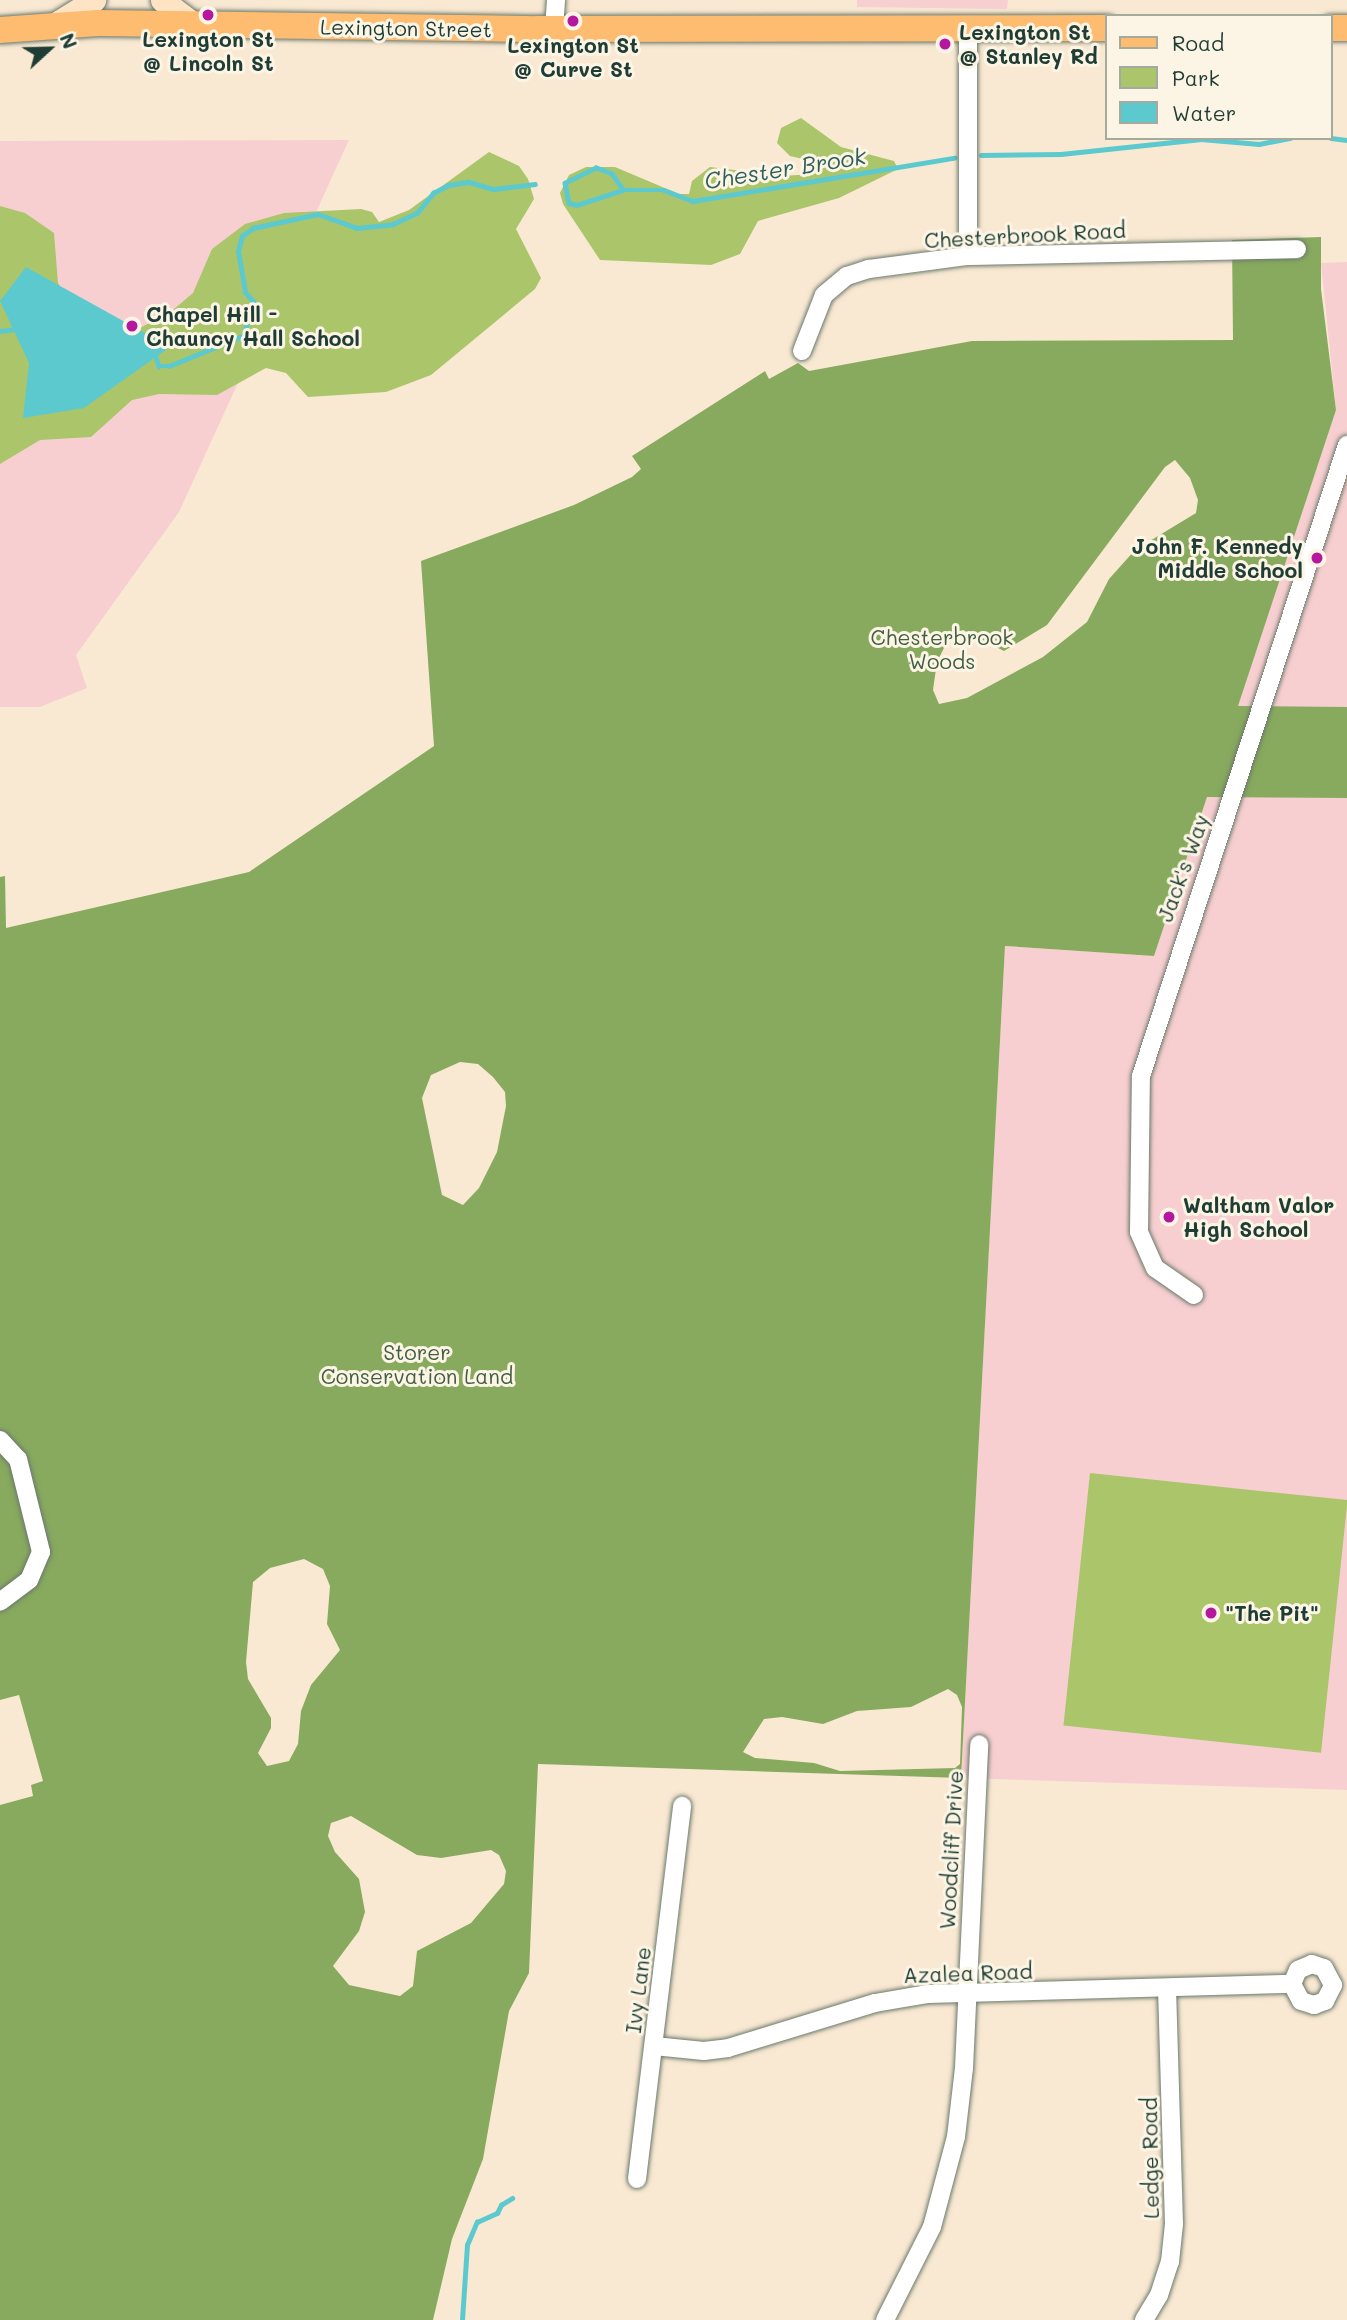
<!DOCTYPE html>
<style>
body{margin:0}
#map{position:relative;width:1347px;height:2320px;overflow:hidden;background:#f9e9d3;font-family:Mali,sans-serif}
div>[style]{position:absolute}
.built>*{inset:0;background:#f7cfd1}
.green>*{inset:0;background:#abc56a;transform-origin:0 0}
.forest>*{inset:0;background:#88aa5e}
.water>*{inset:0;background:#5cc9cf}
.stream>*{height:4.5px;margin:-2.25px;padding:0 2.25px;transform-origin:2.25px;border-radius:2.25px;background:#5cc9cf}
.roads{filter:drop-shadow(0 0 2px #6b796c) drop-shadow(0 0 2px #6b796c)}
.street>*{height:18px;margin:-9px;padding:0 9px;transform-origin:9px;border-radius:9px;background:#fff}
.secondary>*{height:23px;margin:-11.5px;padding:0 11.5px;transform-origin:11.5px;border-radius:11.5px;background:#fee4c5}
.primary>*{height:26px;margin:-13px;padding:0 13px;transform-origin:13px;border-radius:13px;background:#fdbc6f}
.dots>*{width:19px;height:19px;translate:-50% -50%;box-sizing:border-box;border:4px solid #fcf5e5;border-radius:50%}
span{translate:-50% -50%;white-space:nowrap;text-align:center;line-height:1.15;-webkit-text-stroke:6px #fcf5e5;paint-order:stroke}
.street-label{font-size:21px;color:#1f3d34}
.poi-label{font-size:21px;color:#1f3d34;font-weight:700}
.left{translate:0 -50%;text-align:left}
.right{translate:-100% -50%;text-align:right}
.park-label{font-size:21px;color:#425f42}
.water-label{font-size:23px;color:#2e605b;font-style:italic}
.legend{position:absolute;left:1105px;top:14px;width:228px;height:126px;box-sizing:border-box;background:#fcf5e5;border:2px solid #a4ab9e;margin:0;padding:9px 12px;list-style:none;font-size:21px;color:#1f3d34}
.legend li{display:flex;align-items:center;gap:14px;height:35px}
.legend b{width:35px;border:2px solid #a4ab9e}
.north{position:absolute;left:14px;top:14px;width:70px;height:70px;-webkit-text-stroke:5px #fcf5e5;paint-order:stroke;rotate:68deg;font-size:19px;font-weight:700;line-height:28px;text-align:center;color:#1f3d34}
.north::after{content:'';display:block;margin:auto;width:24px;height:32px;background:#1f3d34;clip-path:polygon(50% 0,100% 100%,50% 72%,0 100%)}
</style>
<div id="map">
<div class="built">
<i style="clip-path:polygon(857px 0,1008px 0,1007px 9px,857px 7px)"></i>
<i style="clip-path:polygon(349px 140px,179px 512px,76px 655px,87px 688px,40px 707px,0 707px,0 141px)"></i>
<i style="clip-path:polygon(1347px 262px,1347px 707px,1237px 707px,1336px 410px,1321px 263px)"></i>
<i style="clip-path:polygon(1207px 796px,1347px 798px,1347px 1790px,961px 1778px,1005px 946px,1154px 956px)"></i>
</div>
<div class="green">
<i style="clip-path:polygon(801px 118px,841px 147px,894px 161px,898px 169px,839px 198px,758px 221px,740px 254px,711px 265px,600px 260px,563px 204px,560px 193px,569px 175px,586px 167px,615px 167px,679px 194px,689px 194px,692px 181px,710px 167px,781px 176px,814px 174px,818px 170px,816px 162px,790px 156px,777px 143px,781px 128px)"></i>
<i style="clip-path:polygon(489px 152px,519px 166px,528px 179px,534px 199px,516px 229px,541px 278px,535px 289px,431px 375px,386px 392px,308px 397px,286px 373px,266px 368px,217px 395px,159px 394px,132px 400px,91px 437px,40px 440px,0 464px,0 206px,25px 213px,54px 233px,58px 283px,66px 298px,135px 330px,167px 315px,193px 293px,212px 249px,245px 224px,284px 213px,361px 209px,372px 212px,379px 222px,409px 210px)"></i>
<i style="left:1090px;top:1473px;width:259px;height:254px;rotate:6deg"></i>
</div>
<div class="forest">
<i style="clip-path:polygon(evenodd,1321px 237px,1321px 289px,1336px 410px,1238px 706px,1347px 707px,1347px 798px,1207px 797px,1154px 956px,1005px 946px,961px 1778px,538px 1764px,529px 1973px,509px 2011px,483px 2159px,452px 2239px,433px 2320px,0 2320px,0 1805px,33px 1796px,31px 1785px,43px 1781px,19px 1695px,0 1700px,0 877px,5px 876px,6px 928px,249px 872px,434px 746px,421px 561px,574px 505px,632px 477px,641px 469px,632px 456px,765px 371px,769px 379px,798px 363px,809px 371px,972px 341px,1233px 340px,1232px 240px,1321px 237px,1175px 460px,1190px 478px,1198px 500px,1196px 513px,1135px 550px,1109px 579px,1087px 622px,1043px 657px,967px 698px,939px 704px,933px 690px,937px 662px,951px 634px,963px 630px,1004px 651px,1047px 625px,1165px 467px,1175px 460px,1321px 237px,460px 1062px,478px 1064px,493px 1077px,505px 1092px,506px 1106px,497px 1152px,479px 1188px,463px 1205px,442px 1195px,422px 1098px,431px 1075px,460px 1062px,1321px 237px,304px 1559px,323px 1569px,330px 1586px,327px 1624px,340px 1650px,311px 1685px,301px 1711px,298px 1744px,289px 1761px,267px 1766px,258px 1753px,271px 1728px,271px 1718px,248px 1679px,246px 1662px,253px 1582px,270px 1568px,304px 1559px,1321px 237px,948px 1689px,957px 1695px,962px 1707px,960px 1764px,955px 1768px,840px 1771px,814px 1763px,755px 1758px,743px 1752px,764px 1719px,782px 1717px,823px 1724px,857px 1711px,911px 1707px,948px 1689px,1321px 237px,351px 1816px,417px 1855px,441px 1858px,491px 1850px,499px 1855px,506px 1871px,504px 1884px,471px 1923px,417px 1951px,413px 1986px,400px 1996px,349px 1985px,333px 1966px,359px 1931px,365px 1912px,359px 1879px,335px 1852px,328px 1836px,331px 1823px,351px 1816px)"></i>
</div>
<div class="water">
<i style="clip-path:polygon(26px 267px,170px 347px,84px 408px,23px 418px,29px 363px,0 301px)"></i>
</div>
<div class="stream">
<i style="left:1331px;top:138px;width:16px;rotate:7deg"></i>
<i style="left:981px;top:155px;width:80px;rotate:-0.7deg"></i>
<i style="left:1061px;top:154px;width:141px;rotate:-6.1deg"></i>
<i style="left:1201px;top:139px;width:58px;rotate:4.9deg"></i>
<i style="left:1259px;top:144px;width:32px;rotate:-11deg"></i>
<i style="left:623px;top:190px;width:19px;rotate:-125deg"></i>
<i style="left:612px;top:174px;width:17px;rotate:-159deg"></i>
<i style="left:596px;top:168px;width:34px;rotate:154deg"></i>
<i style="left:565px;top:183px;width:20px;rotate:79deg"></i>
<i style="left:569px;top:203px;width:8px;rotate:14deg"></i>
<i style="left:577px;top:205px;width:48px;rotate:-18.1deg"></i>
<i style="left:623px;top:190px;width:41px"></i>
<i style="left:664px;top:190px;width:31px;rotate:21deg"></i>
<i style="left:693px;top:201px;width:265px;rotate:-9.4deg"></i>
<i style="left:0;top:331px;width:17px;rotate:-7deg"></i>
<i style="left:154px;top:351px;width:16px;rotate:72deg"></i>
<i style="left:159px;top:366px;width:10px"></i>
<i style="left:169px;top:366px;width:80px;rotate:-22.1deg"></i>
<i style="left:243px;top:336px;width:16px;rotate:-72deg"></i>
<i style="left:248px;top:321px;width:12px;rotate:-20deg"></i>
<i style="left:259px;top:317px;width:7px;rotate:-82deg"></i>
<i style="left:260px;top:310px;width:23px;rotate:-130deg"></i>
<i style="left:245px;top:292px;width:42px;rotate:-99.7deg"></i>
<i style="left:238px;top:251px;width:16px;rotate:-75deg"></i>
<i style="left:242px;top:236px;width:14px;rotate:-36deg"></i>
<i style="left:253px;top:228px;width:66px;rotate:-12.2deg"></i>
<i style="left:318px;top:214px;width:41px;rotate:19.7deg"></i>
<i style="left:357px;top:228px;width:36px;rotate:-6deg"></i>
<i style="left:393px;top:224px;width:26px;rotate:-25deg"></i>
<i style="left:417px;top:213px;width:26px;rotate:-51deg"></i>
<i style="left:433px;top:193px;width:18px;rotate:-27deg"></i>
<i style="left:449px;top:185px;width:20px;rotate:-9deg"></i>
<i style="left:469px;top:182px;width:26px;rotate:16deg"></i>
<i style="left:494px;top:189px;width:41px;rotate:-7deg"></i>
<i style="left:462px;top:2320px;width:75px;rotate:-86.2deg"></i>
<i style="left:467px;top:2245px;width:25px;rotate:-67deg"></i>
<i style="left:477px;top:2222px;width:22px;rotate:-24deg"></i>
<i style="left:497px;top:2213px;width:9px;rotate:-63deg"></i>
<i style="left:501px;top:2205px;width:13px;rotate:-32deg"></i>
</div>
<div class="roads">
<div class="street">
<i style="left:554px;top:29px;width:29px;rotate:-86deg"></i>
<i style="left:968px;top:29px;width:227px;rotate:90deg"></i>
<i style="left:802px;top:351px;width:60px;rotate:-68.6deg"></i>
<i style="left:824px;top:295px;width:30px;rotate:-40deg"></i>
<i style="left:847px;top:276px;width:23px;rotate:-18deg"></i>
<i style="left:869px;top:269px;width:100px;rotate:-7.5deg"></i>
<i style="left:968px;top:256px;width:329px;rotate:-1.2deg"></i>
<i style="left:1194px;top:1295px;width:47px;rotate:-145.3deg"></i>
<i style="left:1155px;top:1268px;width:39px;rotate:-114deg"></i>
<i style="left:1139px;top:1232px;width:156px;rotate:-89.3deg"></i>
<i style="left:1141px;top:1076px;width:664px;rotate:-71.92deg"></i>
<i style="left:0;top:1440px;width:26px;rotate:47deg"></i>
<i style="left:18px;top:1459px;width:96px;rotate:76.1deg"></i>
<i style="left:41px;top:1552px;width:30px;rotate:113deg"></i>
<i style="left:29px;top:1580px;width:36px;rotate:143deg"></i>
<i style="left:654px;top:2046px;width:50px;rotate:5.7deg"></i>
<i style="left:704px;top:2051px;width:24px;rotate:-7deg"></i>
<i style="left:728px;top:2048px;width:154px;rotate:-17deg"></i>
<i style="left:875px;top:2003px;width:54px;rotate:-9.6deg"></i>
<i style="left:928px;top:1994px;width:364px;rotate:-1.6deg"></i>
<i style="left:1292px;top:1984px;width:19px;rotate:62deg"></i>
<i style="left:1301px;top:2001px;width:14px;rotate:17deg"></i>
<i style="left:1314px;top:2005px;width:12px;rotate:-20deg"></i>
<i style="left:1325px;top:2001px;width:18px;rotate:-63deg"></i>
<i style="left:1333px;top:1985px;width:19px;rotate:-118deg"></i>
<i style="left:1324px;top:1968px;width:13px;rotate:-162deg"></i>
<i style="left:1312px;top:1964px;width:15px;rotate:157deg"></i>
<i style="left:1298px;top:1970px;width:15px;rotate:113deg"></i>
<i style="left:637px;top:2179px;width:376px;rotate:-83.1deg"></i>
<i style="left:885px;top:2320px;width:104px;rotate:-63.2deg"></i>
<i style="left:932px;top:2227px;width:93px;rotate:-75.1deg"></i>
<i style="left:956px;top:2137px;width:69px;rotate:-83.4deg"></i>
<i style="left:964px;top:2068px;width:324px;rotate:-87.3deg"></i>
<i style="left:1144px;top:2320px;width:29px;rotate:-59deg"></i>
<i style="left:1159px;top:2295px;width:35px;rotate:-72deg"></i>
<i style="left:1170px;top:2262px;width:38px;rotate:-84deg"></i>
<i style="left:1174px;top:2224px;width:235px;rotate:-91.7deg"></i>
</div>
<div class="secondary">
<i style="left:162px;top:0;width:41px;rotate:37.1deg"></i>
<i style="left:55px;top:24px;width:46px;rotate:-31.6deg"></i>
</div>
<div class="primary">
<i style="left:1331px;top:28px;width:16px"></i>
<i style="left:0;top:30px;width:98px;rotate:-4.1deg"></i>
<i style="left:98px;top:23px;width:440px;rotate:0.8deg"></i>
<i style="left:538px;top:29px;width:569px;rotate:-0.1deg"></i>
</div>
</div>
<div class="dots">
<i style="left:208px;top:15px;background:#b5179e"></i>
<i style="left:573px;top:21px;background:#b5179e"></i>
<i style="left:945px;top:44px;background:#b5179e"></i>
<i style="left:132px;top:326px;background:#b5179e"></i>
<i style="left:1317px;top:558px;background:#b5179e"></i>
<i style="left:1169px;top:1217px;background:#b5179e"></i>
<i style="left:1211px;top:1613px;background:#b5179e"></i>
</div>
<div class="street-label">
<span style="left:406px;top:28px;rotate:1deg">Lexington Street</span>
<span style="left:1025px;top:235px;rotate:-3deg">Chesterbrook Road</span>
<span style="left:1183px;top:868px;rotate:-70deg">Jack's Way</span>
<span style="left:951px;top:1850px;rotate:-87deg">Woodcliff Drive</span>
<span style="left:968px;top:1973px;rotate:-2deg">Azalea Road</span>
<span style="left:638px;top:1990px;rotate:-83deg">Ivy Lane</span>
<span style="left:1150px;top:2158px;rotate:-91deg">Ledge Road</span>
</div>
<div class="poi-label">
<span class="left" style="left:959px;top:44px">Lexington St<br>@ Stanley Rd</span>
<span style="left:208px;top:51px">Lexington St<br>@ Lincoln St</span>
<span style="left:573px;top:57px">Lexington St<br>@ Curve St</span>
<span class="left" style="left:146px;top:326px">Chapel Hill -<br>Chauncy Hall School</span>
<span class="right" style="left:1303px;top:558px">John F. Kennedy<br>Middle School</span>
<span class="left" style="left:1183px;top:1217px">Waltham Valor<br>High School</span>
<span class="left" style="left:1225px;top:1613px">"The Pit"</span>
</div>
<div class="park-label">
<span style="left:942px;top:649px">Chesterbrook<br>Woods</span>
<span style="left:417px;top:1364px">Storer<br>Conservation Land</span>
</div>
<div class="water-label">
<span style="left:785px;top:168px;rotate:-9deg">Chester Brook</span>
</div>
<ul class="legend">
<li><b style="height:9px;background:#fdbc6f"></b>Road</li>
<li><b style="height:19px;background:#abc56a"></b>Park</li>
<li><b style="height:19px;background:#5cc9cf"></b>Water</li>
</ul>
<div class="north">N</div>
</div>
